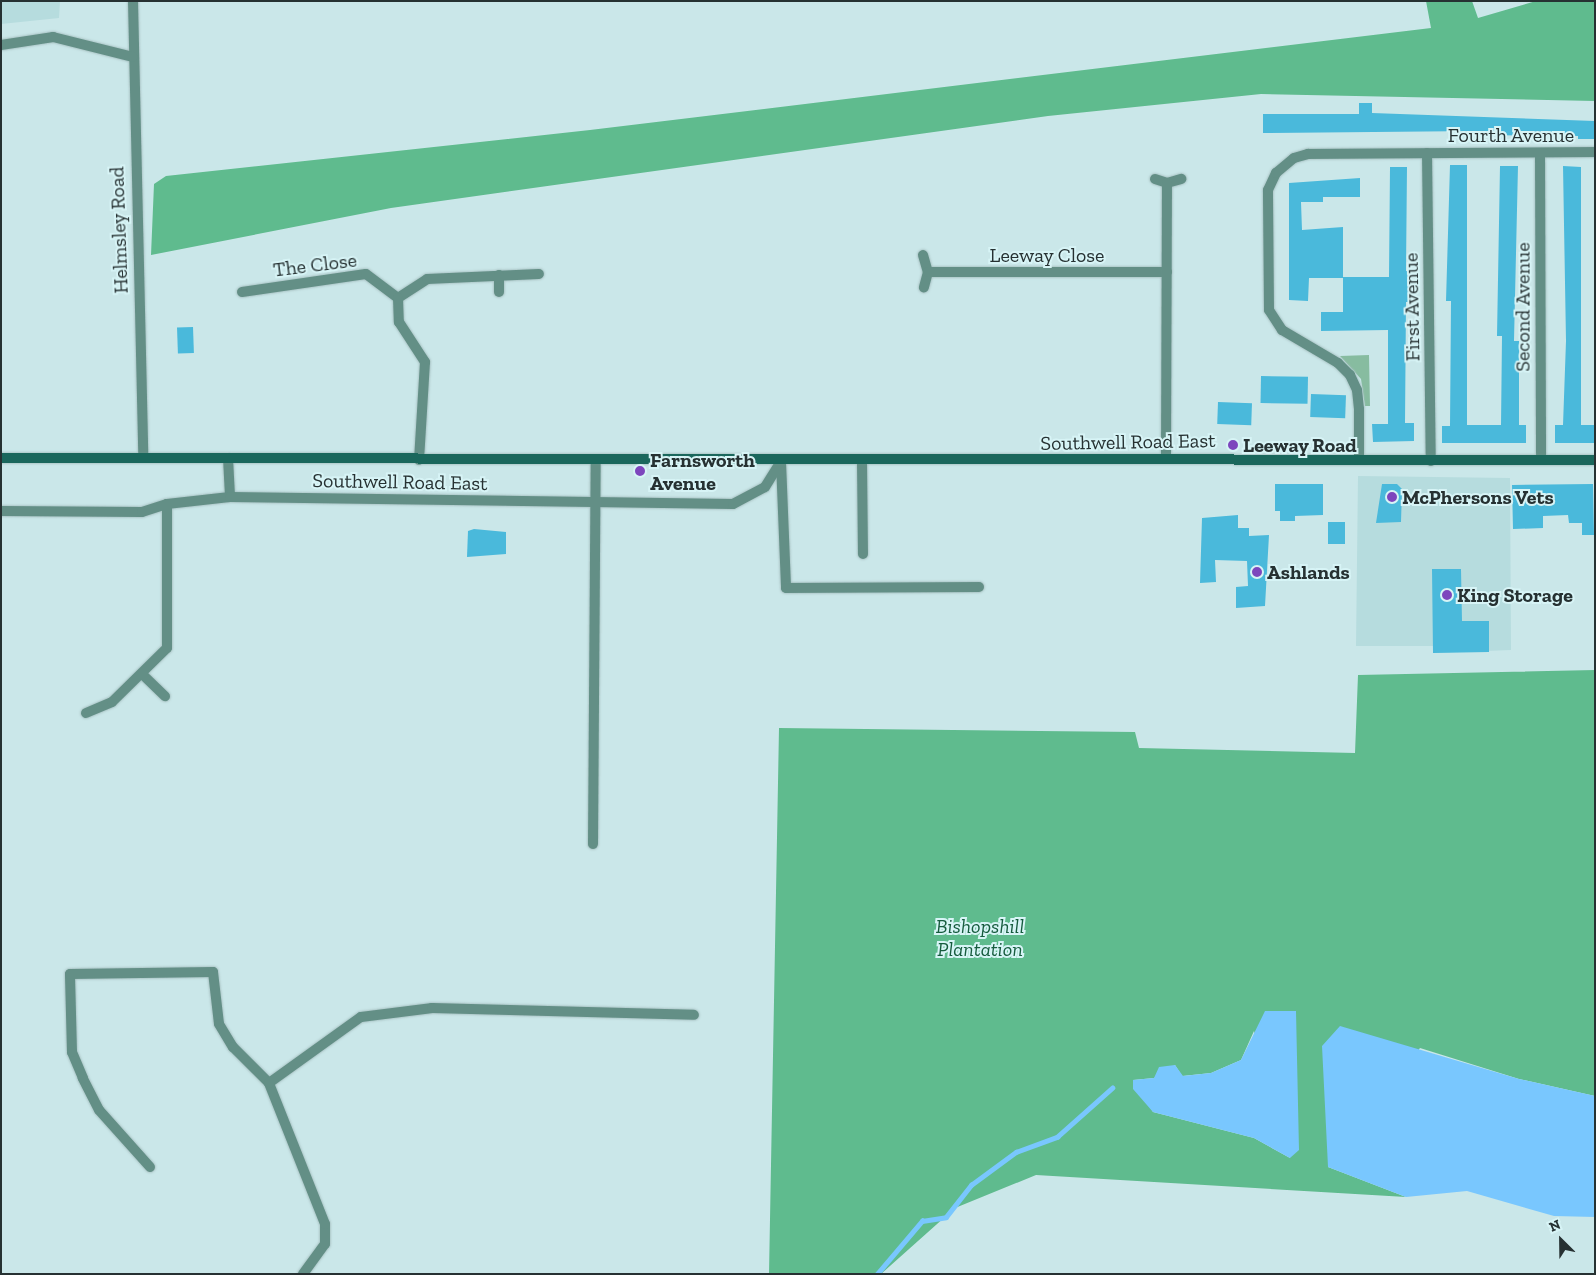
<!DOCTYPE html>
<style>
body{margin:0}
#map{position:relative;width:1596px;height:1275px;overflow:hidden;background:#cae7e9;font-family:"Zilla Slab",serif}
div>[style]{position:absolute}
.built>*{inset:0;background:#b6dcde}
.green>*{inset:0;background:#87bca0}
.forest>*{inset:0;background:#5fbb8e}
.water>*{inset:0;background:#79c7fe}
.stream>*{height:4.5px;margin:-2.25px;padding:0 2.25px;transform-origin:2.25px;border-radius:2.25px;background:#79c7fe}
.building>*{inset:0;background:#4ab9db;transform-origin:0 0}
.roads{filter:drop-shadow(0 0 1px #a9c3c4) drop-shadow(0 0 1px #a9c3c4)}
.street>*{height:10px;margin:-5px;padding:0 5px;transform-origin:5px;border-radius:5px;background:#638f86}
.secondary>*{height:10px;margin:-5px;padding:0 5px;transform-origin:5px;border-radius:5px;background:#1a675c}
.dots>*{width:14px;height:14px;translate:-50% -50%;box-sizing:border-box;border:2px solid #d7f4f6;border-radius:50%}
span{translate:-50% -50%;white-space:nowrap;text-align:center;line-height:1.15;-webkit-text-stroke:4px #d7f4f6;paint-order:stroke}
.street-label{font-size:20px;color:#263132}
.poi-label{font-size:20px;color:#263132;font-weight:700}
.left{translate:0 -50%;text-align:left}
.park-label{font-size:20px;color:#165c3e;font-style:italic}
.frame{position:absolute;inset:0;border:2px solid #263132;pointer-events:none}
.north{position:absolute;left:1536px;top:1215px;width:50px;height:50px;-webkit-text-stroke:4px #d7f4f6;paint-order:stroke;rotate:337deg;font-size:14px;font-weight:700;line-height:20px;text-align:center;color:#263132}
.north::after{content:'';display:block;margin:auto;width:18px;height:22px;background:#263132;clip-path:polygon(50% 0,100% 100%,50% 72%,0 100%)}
</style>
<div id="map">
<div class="built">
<i style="clip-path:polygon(1px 1px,60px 1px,59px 18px,1px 24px)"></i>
<i style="clip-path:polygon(1358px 476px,1510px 478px,1511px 650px,1433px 653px,1433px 646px,1356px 646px)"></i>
</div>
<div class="green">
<i style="clip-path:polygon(1369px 355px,1370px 406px,1365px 406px,1361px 379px,1340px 356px)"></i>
</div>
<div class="forest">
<i style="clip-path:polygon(1426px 1px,1472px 1px,1478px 18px,1536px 1px,1595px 1px,1595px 101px,1261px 94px,1048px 116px,391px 208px,151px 255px,154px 184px,166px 176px,590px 130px,1431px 28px)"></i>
<i style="clip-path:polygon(evenodd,1595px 670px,1595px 1096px,1519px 1079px,1420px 1048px,1328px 1167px,1406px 1197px,1036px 1175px,955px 1208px,881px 1274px,769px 1274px,779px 728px,1135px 732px,1139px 748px,1355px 753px,1358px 675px,1595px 670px,1254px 1031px,1290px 1158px,1254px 1138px,1153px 1112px,1133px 1080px,1154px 1078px,1175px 1065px,1182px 1076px,1211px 1073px,1241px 1060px,1254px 1031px)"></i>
</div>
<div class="water">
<i style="clip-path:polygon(1265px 1011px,1296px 1011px,1299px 1150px,1290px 1158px,1254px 1138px,1153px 1112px,1133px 1089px,1133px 1080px,1154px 1078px,1159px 1067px,1175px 1065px,1183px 1076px,1211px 1073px,1241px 1060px)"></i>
<i style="clip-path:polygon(1340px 1026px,1519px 1079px,1595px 1096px,1595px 1217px,1554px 1216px,1467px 1191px,1406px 1197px,1328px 1167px,1322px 1046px)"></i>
</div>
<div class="stream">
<i style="left:877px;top:1274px;width:70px;rotate:-49.7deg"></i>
<i style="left:922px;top:1221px;width:24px;rotate:-9deg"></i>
<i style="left:946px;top:1217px;width:41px;rotate:-52deg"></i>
<i style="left:971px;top:1185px;width:56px;rotate:-36.3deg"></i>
<i style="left:1016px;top:1152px;width:44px;rotate:-20.1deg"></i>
<i style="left:1057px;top:1137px;width:74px;rotate:-41.7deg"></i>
</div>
<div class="building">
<i style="clip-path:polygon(1359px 103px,1372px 103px,1372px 113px,1595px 121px,1595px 139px,1578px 139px,1578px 136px,1477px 135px,1477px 131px,1263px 133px,1263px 114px,1359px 114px)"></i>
<i style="clip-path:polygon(1450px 165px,1467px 165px,1467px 425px,1501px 425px,1502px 336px,1497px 336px,1500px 166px,1518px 166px,1514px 341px,1519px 341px,1519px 425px,1526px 425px,1526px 443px,1442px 443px,1442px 426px,1450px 426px,1451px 301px,1446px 301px)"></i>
<i style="clip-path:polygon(1563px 166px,1581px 167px,1581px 425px,1595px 425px,1595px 443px,1555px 443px,1555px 425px,1563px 425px,1566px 341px)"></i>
<i style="clip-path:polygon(1390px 167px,1407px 167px,1406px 271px,1410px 271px,1410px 302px,1406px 302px,1405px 423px,1414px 423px,1414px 441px,1373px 442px,1372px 424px,1388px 424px,1388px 330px,1321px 331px,1321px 312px,1343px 312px,1343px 278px,1309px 278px,1308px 301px,1289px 300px,1289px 183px,1360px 178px,1360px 197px,1323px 197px,1323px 202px,1301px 202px,1302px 230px,1343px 227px,1343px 277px,1389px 277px)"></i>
<i style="left:193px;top:327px;width:26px;height:16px;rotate:88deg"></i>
<i style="left:1261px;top:376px;width:47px;height:27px;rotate:1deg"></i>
<i style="left:1311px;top:394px;width:35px;height:23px;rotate:2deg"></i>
<i style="left:1218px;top:402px;width:34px;height:22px;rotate:2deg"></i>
<i style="clip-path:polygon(1275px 484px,1323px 484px,1323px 515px,1295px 516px,1295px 521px,1280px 521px,1280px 511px,1275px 511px)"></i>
<i style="clip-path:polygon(1382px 484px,1397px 484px,1402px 489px,1401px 522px,1376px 523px)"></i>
<i style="clip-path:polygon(1593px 484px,1594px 535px,1582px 535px,1582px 523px,1569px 523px,1568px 515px,1543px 516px,1543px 528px,1513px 529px,1512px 485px)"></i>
<i style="clip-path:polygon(1238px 515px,1238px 528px,1249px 528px,1249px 536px,1269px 535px,1265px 606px,1236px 608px,1236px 587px,1248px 586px,1247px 561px,1215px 560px,1216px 582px,1200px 583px,1202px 518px)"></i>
<i style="left:1328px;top:522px;width:17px;height:22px"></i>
<i style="clip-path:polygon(474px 529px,506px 532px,506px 554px,467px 557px,468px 531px)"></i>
<i style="clip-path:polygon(1432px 569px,1461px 569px,1462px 621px,1489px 621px,1489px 652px,1433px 653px)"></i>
</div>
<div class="roads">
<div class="street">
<i style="left:133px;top:1px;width:457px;rotate:88.7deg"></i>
<i style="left:1px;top:45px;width:53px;rotate:-8.7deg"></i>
<i style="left:53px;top:37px;width:82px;rotate:14deg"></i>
<i style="left:1427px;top:153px;width:308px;rotate:89.3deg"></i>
<i style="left:1540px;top:153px;width:307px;rotate:89.8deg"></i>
<i style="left:1155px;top:179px;width:13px;rotate:18deg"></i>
<i style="left:1167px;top:183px;width:15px;rotate:-16deg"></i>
<i style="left:923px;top:255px;width:18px;rotate:74deg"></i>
<i style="left:928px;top:272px;width:16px;rotate:105deg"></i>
<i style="left:928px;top:272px;width:239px"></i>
<i style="left:242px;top:292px;width:125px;rotate:-8.3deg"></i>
<i style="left:366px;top:274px;width:40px;rotate:37deg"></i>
<i style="left:398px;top:298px;width:35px;rotate:-33deg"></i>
<i style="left:427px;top:279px;width:112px;rotate:-2.6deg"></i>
<i style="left:499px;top:292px;width:17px;rotate:-90deg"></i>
<i style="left:398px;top:298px;width:24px;rotate:88deg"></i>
<i style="left:399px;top:322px;width:48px;rotate:57deg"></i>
<i style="left:425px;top:362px;width:98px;rotate:93.5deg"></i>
<i style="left:228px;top:458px;width:39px;rotate:87deg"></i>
<i style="left:1166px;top:459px;width:276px;rotate:-89.8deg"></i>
<i style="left:1359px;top:460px;width:51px;rotate:-90deg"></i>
<i style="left:1359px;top:409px;width:19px;rotate:-96deg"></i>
<i style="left:1357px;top:390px;width:17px;rotate:-115deg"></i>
<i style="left:1350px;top:375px;width:17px;rotate:-135deg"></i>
<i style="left:1338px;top:363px;width:65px;rotate:-149.5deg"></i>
<i style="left:1282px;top:330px;width:24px;rotate:-123deg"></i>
<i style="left:1269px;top:310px;width:120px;rotate:-90.5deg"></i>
<i style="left:1268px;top:190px;width:19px;rotate:-65deg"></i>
<i style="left:1276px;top:173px;width:23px;rotate:-40deg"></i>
<i style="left:1294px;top:158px;width:15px;rotate:-16deg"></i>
<i style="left:1308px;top:154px;width:287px;rotate:-0.4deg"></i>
<i style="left:862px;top:461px;width:93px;rotate:89.4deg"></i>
<i style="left:781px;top:462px;width:126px;rotate:87.7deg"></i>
<i style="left:786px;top:588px;width:193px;rotate:-0.3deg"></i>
<i style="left:1px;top:511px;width:141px;rotate:0.4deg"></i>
<i style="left:142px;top:512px;width:26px;rotate:-18deg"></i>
<i style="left:167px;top:504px;width:63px;rotate:-6.3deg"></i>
<i style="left:230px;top:497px;width:503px;rotate:0.8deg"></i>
<i style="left:733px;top:504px;width:36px;rotate:-28deg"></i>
<i style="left:765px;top:487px;width:31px;rotate:-58deg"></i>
<i style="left:142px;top:674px;width:32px;rotate:44deg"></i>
<i style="left:86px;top:713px;width:28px;rotate:-23deg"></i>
<i style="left:112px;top:702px;width:77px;rotate:-44.5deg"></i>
<i style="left:167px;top:648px;width:144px;rotate:-90deg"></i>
<i style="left:593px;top:844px;width:383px;rotate:-89.6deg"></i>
<i style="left:150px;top:1167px;width:76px;rotate:-131.8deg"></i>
<i style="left:99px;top:1110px;width:36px;rotate:-117deg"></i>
<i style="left:83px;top:1078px;width:28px;rotate:-113deg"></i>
<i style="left:72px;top:1052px;width:78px;rotate:-91.5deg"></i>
<i style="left:70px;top:974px;width:143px;rotate:-0.8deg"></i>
<i style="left:213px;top:972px;width:52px;rotate:83.4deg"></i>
<i style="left:219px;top:1024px;width:27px;rotate:59deg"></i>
<i style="left:233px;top:1047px;width:51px;rotate:45deg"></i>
<i style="left:303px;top:1274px;width:37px;rotate:-54deg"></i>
<i style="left:325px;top:1244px;width:20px;rotate:-90deg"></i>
<i style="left:325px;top:1224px;width:152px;rotate:-111.7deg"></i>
<i style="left:269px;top:1083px;width:113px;rotate:-35.7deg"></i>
<i style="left:361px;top:1017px;width:72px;rotate:-7.2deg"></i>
<i style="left:432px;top:1008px;width:262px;rotate:1.5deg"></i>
</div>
<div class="secondary">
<i style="left:1px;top:458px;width:1594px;rotate:0.07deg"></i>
</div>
</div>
<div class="dots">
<i style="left:1233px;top:445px;background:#7d46bd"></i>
<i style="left:640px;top:471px;background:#7d46bd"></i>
<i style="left:1392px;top:497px;background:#7d46bd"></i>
<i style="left:1257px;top:572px;background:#7d46bd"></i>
<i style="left:1447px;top:595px;background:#7d46bd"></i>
</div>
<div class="street-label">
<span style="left:1511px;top:135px">Fourth Avenue</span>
<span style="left:119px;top:230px;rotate:-92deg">Helmsley Road</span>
<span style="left:1047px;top:255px">Leeway Close</span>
<span style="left:315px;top:265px;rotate:-7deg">The Close</span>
<span style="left:1412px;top:307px;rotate:-91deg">First Avenue</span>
<span style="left:1523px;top:307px;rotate:-90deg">Second Avenue</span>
<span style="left:1128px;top:442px;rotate:-1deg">Southwell Road East</span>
<span style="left:400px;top:482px;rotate:1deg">Southwell Road East</span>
</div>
<div class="poi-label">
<span class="left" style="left:1243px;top:445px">Leeway Road</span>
<span class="left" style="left:650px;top:472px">Farnsworth<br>Avenue</span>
<span class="left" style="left:1402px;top:497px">McPhersons Vets</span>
<span class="left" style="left:1267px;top:572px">Ashlands</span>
<span class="left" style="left:1457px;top:595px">King Storage</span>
</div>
<div class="park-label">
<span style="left:980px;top:938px">Bishopshill<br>Plantation</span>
</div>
<div class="frame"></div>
<div class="north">N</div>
</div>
